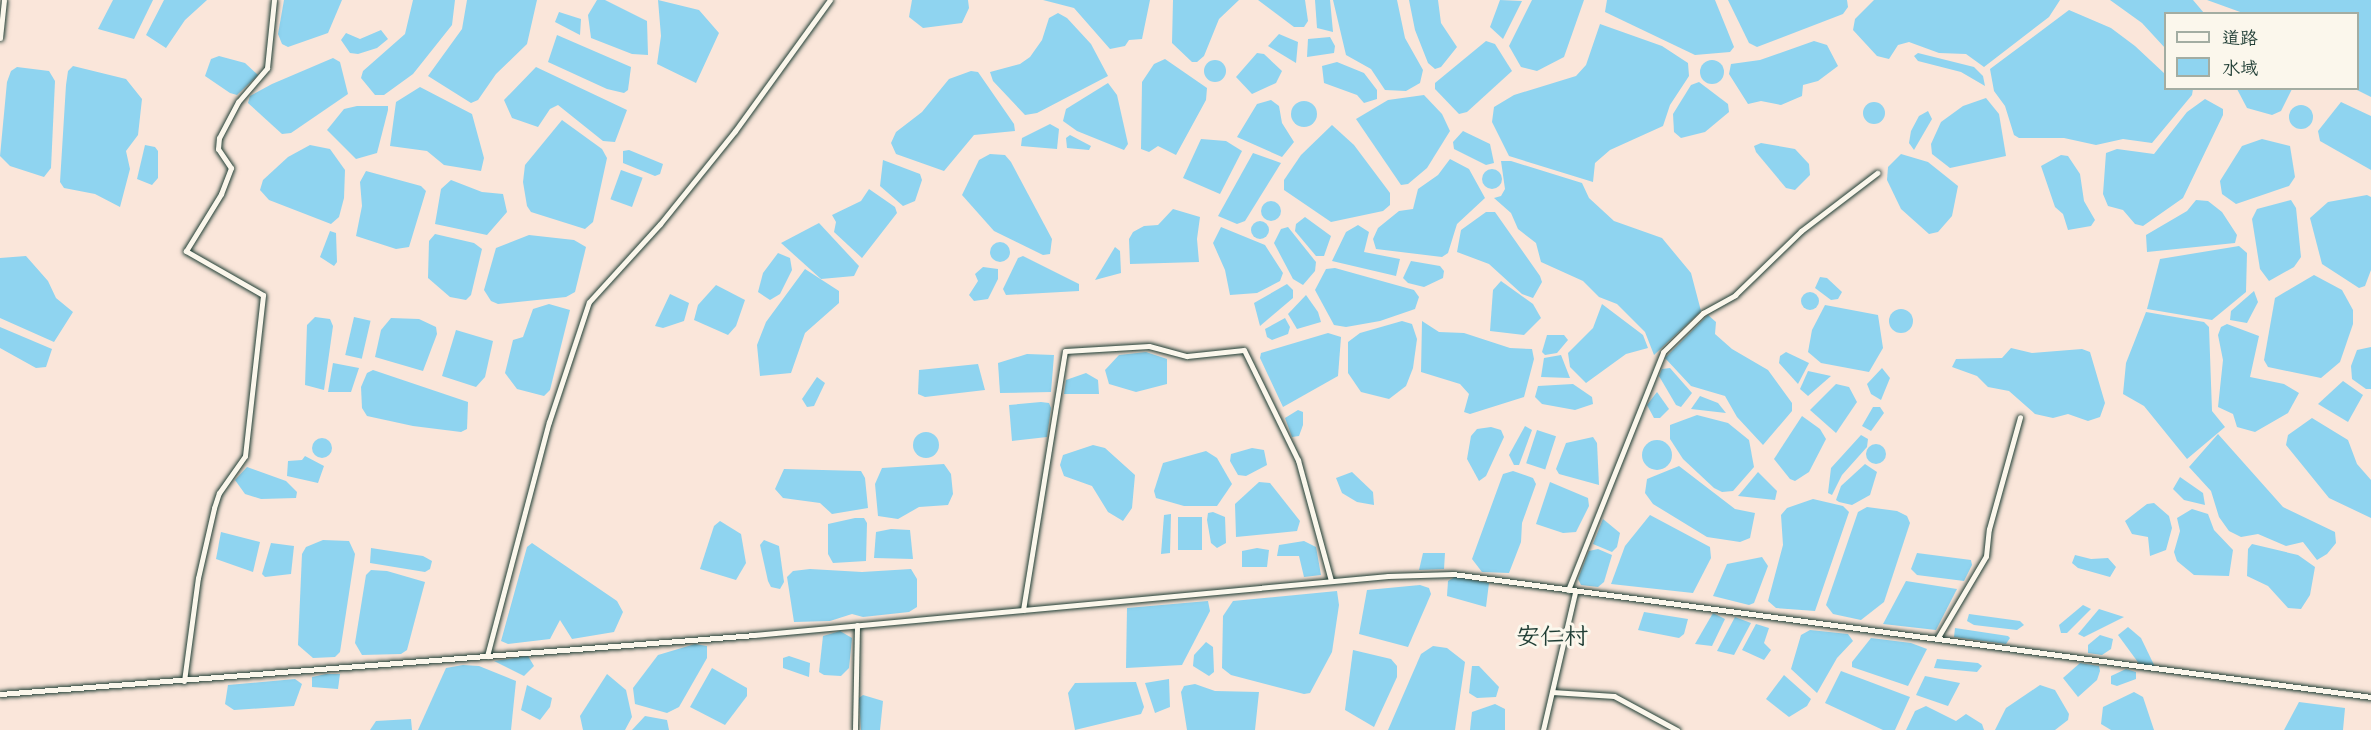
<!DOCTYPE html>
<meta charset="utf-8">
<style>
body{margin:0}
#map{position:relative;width:2371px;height:730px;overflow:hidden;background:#fae6da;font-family:Itim,"LXGW WenKai TC",sans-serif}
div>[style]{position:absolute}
.water>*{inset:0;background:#8fd4f0;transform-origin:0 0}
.round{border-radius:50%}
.roads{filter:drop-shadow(0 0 2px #1f3d34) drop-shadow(0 0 2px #1f3d34)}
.street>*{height:5px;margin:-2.5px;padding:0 2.5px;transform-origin:2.5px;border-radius:2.5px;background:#fbf7ec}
span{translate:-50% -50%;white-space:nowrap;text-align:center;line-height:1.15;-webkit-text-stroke:6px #fbf7ec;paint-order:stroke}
.quarter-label{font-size:24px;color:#1f3d34}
.legend{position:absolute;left:2164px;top:12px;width:195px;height:78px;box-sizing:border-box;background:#fbf7ec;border:2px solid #a3ada2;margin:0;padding:8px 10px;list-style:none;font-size:18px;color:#1f3d34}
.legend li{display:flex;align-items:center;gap:12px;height:30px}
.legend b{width:30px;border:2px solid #a3ada2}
</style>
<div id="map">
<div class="water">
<i style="clip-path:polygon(113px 0,153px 0,134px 39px,98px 29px)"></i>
<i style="clip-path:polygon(164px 0,207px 0,185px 20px,166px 48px,146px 35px)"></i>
<i style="clip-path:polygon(284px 0,342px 0,328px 33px,288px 47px,282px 44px,278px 34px)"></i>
<i style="clip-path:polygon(413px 0,455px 0,452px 25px,413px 74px,384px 95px,375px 95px,361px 78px,363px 71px,405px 34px)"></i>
<i style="clip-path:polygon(467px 0,537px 0,527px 44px,496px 74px,478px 100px,471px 103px,428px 76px,462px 29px)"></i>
<i style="clip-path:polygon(597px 0,605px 0,647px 21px,648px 55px,632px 54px,591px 38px,588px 15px)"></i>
<i style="clip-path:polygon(658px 0,699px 10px,719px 33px,696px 83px,657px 64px,661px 36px)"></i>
<i style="clip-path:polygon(912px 0,968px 0,969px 8px,962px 23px,923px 28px,909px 17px)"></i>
<i style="clip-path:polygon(1043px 0,1150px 0,1142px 39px,1129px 40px,1125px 46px,1110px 49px,1074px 8px)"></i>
<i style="clip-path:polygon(1173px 0,1239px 0,1219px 19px,1204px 56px,1197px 62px,1192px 62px,1172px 43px)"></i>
<i style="clip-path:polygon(1258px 0,1305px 0,1308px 21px,1304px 27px,1294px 27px)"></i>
<i style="clip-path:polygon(1315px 0,1330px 0,1333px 32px,1317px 28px)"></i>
<i style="clip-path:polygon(1333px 0,1397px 0,1405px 38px,1423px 70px,1420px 83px,1406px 91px,1385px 90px,1371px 69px,1346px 55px)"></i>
<i style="clip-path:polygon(1409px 0,1438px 0,1441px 23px,1457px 47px,1441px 67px,1435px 69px,1428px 63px,1415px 30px)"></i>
<i style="clip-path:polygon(1500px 0,1522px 1px,1503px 39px,1490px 27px)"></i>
<i style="clip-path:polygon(1532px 0,1584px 0,1564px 57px,1537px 71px,1521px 67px,1509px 46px)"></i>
<i style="clip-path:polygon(1607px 0,1715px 0,1734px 47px,1730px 52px,1695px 55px,1605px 12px)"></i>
<i style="clip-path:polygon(1728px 0,1847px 0,1848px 7px,1843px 14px,1757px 47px,1749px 43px)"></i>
<i style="clip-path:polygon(1874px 0,2060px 0,2049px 17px,1984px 67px,1966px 54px,1939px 53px,1909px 42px,1898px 45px,1889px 59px,1877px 56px,1853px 30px,1855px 19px)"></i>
<i style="clip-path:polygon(2110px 0,2193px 0,2204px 13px,2166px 14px,2165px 48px,2142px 23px)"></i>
<i style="clip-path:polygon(2207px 0,2371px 0,2371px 97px,2355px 89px,2358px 14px,2243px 13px)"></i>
<i style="clip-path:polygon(2069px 10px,2111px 28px,2135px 46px,2165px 74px,2166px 88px,2193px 89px,2192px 95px,2152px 143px,2123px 139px,2096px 145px,2064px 138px,2019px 138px,2014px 135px,2005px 106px,1994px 91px,1990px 69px)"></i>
<i style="clip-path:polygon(559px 12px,581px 19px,580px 35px,555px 22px)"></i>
<i style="clip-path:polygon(1058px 13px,1067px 18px,1091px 44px,1108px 76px,1037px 113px,1025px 115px,993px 81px,990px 72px,1020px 64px,1030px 57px,1042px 40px,1049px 18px)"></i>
<i style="clip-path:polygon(1600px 24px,1662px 46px,1688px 63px,1689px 76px,1670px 105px,1663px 126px,1610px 150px,1595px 163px,1593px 182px,1509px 156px,1492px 122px,1494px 107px,1514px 95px,1576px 76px,1586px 65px)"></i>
<i style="clip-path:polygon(381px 30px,388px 39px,377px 48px,358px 54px,350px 53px,341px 40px,346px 33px,360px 39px)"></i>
<i style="clip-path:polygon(1279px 34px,1298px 42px,1296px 63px,1268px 46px)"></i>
<i style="clip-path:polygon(557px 35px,631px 67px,628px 90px,624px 93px,607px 89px,548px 62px)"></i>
<i style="clip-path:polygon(1330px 37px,1335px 46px,1334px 53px,1307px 57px,1308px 39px)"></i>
<i style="clip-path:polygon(1486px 41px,1495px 44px,1512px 71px,1467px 112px,1459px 114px,1435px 89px,1435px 83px)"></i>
<i style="clip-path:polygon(1814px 41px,1827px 45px,1838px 66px,1818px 81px,1803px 85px,1802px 96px,1781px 105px,1761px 101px,1748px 104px,1729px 74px,1731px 64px,1760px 60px)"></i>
<i style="clip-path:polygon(1257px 53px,1264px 54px,1282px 71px,1276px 83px,1252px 94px,1236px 77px)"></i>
<i style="clip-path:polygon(1918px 53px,1974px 67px,1983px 76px,1985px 86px,1961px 72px,1918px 61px,1914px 56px)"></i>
<i style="clip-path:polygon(219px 56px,245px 63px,258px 75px,237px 95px,230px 93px,205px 76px,211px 59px)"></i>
<i style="clip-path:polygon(333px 58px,340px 62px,348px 94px,291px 133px,282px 134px,248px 103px,250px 96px,272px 84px)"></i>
<i style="clip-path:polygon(1165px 59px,1207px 88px,1206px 100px,1176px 155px,1158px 146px,1149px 152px,1141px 149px,1142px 82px,1154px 64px)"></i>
<i class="round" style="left:1204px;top:60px;width:22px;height:22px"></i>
<i class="round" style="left:1700px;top:60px;width:24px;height:24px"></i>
<i style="clip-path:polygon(1337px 62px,1364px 73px,1377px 90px,1377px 99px,1364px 103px,1357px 95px,1324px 83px,1322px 66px)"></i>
<i style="clip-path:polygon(73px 66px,126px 79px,142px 99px,138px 135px,126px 151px,130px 169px,120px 207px,95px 194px,64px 188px,60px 182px,66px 85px,68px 71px)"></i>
<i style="clip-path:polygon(17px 67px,49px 71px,55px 81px,51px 168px,44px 177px,10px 166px,0 156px,7px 82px,11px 71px)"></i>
<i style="clip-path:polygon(536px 67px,627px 110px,615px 142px,603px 141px,558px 105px,550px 109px,538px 127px,512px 118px,504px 100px)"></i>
<i style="clip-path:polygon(971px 71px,978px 72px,1014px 124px,1015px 131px,974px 135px,944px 171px,896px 154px,891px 143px,896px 132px,922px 112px,949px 79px)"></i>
<i style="clip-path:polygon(1699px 82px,1728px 104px,1729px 112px,1705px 132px,1681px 138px,1674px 132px,1673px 114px,1691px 85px)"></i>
<i style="clip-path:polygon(1108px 83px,1117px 95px,1128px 144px,1124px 150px,1077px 131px,1063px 121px,1066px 109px)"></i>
<i style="clip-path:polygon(420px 87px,472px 114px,484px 158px,481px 171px,444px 165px,427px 151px,390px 146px,396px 102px)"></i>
<i style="clip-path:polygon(2237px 89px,2292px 89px,2281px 111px,2272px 115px,2247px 108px)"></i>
<i style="clip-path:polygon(1424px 95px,1442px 114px,1450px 131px,1427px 168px,1408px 184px,1401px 185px,1356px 119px,1388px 100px)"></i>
<i style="clip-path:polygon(1986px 98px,1999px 114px,2006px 156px,1950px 168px,1932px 154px,1931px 144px,1941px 122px,1963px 106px)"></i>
<i style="clip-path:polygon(2205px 99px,2223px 109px,2223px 115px,2183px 198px,2143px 226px,2135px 224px,2123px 210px,2108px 206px,2103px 194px,2106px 153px,2117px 149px,2154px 154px,2187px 112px)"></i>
<i style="clip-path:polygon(1271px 100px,1279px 106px,1282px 123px,1294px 142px,1282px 157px,1237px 137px,1257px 104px)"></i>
<i class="round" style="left:1291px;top:101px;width:26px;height:26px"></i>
<i class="round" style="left:1863px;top:102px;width:22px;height:22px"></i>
<i style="clip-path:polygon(2341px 102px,2371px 116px,2371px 170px,2320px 141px,2318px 131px)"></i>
<i class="round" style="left:2289px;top:105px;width:24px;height:24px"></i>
<i style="clip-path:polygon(357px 106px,388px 106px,388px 110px,377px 153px,356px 159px,327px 130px,344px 109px)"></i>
<i style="clip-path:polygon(1928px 111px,1932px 119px,1914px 150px,1909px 143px,1911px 131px,1919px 116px)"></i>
<i style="clip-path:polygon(562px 120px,602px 149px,607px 158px,593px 222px,585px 229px,531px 212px,527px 206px,523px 182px,525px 165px)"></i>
<i style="clip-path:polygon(1050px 124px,1059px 129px,1057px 149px,1021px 146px,1022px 138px)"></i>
<i style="clip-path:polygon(1332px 125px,1354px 145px,1390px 193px,1390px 205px,1383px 211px,1331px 222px,1284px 190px,1284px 180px,1301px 155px)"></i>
<i style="clip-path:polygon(1463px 131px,1490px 144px,1494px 163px,1486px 165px,1454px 149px,1453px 142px)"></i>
<i style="clip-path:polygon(1070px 135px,1091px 146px,1089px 150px,1067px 148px,1066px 138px)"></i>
<i style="clip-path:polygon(1201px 139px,1226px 141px,1242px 151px,1220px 194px,1183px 178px)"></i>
<i style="clip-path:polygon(2262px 139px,2290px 146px,2295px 177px,2289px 186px,2236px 204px,2222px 194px,2220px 181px,2242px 146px)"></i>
<i style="clip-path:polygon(1761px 143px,1795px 149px,1809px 164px,1810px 175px,1795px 190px,1786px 188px,1756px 152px,1754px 146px)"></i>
<i style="clip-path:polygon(145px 145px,155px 147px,158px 151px,158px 178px,152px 185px,137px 179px)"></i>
<i style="clip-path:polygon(310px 145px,330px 149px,345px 170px,344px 198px,339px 217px,331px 224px,269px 200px,260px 190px,263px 180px,288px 157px)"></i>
<i style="clip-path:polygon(629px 150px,663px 164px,660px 174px,655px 176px,623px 163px,623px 151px)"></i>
<i style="clip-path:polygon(1253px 153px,1281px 163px,1245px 221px,1237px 224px,1218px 216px)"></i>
<i style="clip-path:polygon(990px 154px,1005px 155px,1011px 162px,1052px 239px,1050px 254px,1043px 255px,994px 231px,962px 195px,979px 160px)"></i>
<i style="clip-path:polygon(1901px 154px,1928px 162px,1958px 186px,1952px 216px,1938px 232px,1929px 234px,1901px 209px,1887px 180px,1888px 167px)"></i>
<i style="clip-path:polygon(2061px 155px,2068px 156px,2080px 174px,2084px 201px,2095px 220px,2091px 226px,2068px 230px,2063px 214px,2055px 207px,2041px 166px)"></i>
<i style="clip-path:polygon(1450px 159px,1469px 169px,1485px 198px,1457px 224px,1448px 253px,1442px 257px,1376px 249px,1373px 239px,1378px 228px,1399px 211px,1413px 209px,1418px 189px,1438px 175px)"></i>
<i style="clip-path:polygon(883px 160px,920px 174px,922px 180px,915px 201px,903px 206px,880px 186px)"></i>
<i style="clip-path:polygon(1501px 161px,1511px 161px,1582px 183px,1589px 198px,1614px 221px,1662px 238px,1691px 273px,1701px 311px,1654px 355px,1645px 332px,1617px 304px,1599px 297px,1583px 281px,1541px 262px,1536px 243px,1518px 229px,1511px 213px,1494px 198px,1501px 196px,1505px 189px)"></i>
<i class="round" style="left:1482px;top:169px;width:20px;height:20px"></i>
<i style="left:621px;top:170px;width:23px;height:31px;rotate:20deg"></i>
<i style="clip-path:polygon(366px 171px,421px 186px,426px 191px,409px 247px,396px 249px,356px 236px,362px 206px,360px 182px)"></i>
<i style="clip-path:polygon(451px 180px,482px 192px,503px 194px,507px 212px,487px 235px,435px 224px,441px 189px)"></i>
<i style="clip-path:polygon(869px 189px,895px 207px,897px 213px,862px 258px,834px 232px,836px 222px,832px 215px,861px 201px)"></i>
<i style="clip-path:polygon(2367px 195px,2371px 197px,2371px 270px,2365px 286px,2359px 288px,2322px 264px,2310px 218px,2328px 202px)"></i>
<i style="clip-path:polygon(2196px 200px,2208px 201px,2222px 212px,2237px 235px,2235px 243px,2147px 252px,2146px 235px,2187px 211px)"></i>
<i style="clip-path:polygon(2291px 200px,2296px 208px,2301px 257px,2294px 267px,2269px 281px,2260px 269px,2252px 219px,2257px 209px)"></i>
<i class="round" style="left:1261px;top:201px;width:20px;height:20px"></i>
<i style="clip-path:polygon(1173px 209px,1200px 217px,1197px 239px,1199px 262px,1130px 264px,1129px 239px,1133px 232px,1144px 226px,1158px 225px)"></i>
<i style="clip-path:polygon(1486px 212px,1495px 212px,1540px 276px,1542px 282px,1533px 298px,1522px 294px,1489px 264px,1457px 252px,1461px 230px)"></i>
<i style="clip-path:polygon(1305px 217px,1331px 236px,1324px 256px,1316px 256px,1295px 231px,1296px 224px)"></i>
<i class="round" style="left:1251px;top:221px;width:18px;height:18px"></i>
<i style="clip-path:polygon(819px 223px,859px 266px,854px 276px,821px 279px,781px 243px)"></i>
<i style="clip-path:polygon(1358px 225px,1369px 232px,1364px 252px,1400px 259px,1396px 276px,1332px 261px,1346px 232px)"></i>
<i style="clip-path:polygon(1221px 227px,1265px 245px,1283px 273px,1280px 281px,1257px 293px,1230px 295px,1225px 270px,1213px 243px)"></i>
<i style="clip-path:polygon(1288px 227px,1316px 262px,1315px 271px,1303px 285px,1293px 279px,1274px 243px,1281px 229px)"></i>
<i style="clip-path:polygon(330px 231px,336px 233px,337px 262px,334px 266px,320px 257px)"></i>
<i style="clip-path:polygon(435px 234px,474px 243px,482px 249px,471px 295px,466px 300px,450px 297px,428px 278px,429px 241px)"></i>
<i style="clip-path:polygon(529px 235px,574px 240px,586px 247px,575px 292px,566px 297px,498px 304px,491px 301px,484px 290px,496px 248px)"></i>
<i class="round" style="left:990px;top:242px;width:20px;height:20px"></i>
<i style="clip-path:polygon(2239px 246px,2247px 253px,2246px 292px,2212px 320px,2147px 309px,2160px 259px)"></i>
<i style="clip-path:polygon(1115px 247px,1120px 251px,1121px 273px,1095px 280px)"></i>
<i style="clip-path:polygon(778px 253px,790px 258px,792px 270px,780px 294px,770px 300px,758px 292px,763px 273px)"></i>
<i style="clip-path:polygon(26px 256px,48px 281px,56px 298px,73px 312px,54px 342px,0 318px,0 258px)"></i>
<i style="clip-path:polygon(1023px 256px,1079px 284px,1079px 291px,1006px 295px,1003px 289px,1018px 258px)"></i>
<i style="clip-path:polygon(1411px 261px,1440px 266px,1444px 271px,1443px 278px,1424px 287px,1408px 283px,1403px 278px)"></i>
<i style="clip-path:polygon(983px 267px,998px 269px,998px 279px,988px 299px,974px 301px,969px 295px,978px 281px,975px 274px)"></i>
<i style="clip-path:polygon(1335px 268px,1414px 290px,1419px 297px,1415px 309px,1380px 321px,1346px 327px,1334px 325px,1315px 290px,1326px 269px)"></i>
<i style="clip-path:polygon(805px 269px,839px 291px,839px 303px,805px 333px,791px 373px,760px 376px,757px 345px,766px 322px)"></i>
<i style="clip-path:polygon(2314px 275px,2342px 290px,2353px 310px,2353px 324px,2340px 362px,2321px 378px,2268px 367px,2264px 360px,2275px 298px)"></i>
<i style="clip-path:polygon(1820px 277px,1827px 278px,1842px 292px,1838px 299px,1831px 300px,1815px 288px)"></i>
<i style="clip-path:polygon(1501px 281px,1533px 304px,1541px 318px,1524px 335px,1490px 331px,1493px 290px)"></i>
<i style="clip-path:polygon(1287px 284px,1293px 290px,1293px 298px,1260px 326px,1254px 303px)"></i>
<i style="clip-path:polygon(716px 285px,745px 300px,736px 326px,728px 335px,694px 320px,698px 305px)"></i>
<i style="clip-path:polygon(2254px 291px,2258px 302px,2247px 323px,2230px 320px,2231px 311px)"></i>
<i class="round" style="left:1801px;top:292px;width:18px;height:18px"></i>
<i style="clip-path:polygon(670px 294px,689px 303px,684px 321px,663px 328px,655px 326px)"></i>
<i style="clip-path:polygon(1306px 295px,1318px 312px,1321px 322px,1297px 329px,1288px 314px)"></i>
<i style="clip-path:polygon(549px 304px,570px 310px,550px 390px,544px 396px,517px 389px,505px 373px,513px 340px,523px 337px,533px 309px)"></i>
<i style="clip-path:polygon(1602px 304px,1643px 335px,1648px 348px,1626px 354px,1586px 383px,1570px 367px,1568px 353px,1593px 328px)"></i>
<i style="clip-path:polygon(1825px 305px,1878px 315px,1883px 348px,1869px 372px,1821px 363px,1808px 352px,1812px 330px)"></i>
<i class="round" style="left:1889px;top:309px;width:24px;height:24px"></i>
<i style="clip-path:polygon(2146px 312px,2204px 322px,2209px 327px,2212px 411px,2225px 427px,2187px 459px,2144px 406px,2123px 394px,2126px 363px)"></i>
<i style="clip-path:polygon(1708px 315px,1716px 322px,1715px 334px,1732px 349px,1768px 370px,1792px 403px,1792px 411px,1763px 445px,1737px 417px,1725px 396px,1691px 386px,1665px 358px)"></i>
<i style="clip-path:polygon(315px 317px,330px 319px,333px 326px,324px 390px,305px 385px,307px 325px)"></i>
<i style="left:354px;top:317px;width:17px;height:39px;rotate:13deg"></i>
<i style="clip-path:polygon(391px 318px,419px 319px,436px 327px,437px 334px,423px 371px,375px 357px,381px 330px)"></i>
<i style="clip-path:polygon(1285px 318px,1290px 327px,1288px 334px,1272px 340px,1267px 337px,1265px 329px)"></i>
<i style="clip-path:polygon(1402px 321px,1412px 324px,1417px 339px,1413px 368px,1406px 386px,1389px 399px,1361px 392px,1348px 373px,1348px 342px,1360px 333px)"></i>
<i style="clip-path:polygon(1422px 321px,1439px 332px,1464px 333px,1510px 348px,1532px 349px,1534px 359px,1524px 397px,1470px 414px,1464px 412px,1469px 394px,1460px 384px,1421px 372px)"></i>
<i style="clip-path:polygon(2227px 324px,2259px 336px,2250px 377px,2284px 384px,2299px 393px,2288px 413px,2255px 432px,2237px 427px,2233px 414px,2218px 407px,2223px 360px,2218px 335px,2221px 327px)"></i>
<i style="clip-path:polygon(0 327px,52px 349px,46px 367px,36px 368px,0 348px)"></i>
<i style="clip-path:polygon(456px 330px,493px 341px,485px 377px,476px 387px,442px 376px)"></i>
<i style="clip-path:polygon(1328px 333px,1341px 337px,1338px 376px,1283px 407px,1260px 358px,1261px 353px)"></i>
<i style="clip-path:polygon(1547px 335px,1564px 335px,1568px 340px,1557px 353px,1545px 355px,1542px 352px)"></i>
<i style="clip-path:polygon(2371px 347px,2371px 389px,2366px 389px,2352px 379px,2351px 366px,2357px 350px)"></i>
<i style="clip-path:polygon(2011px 348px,2032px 353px,2082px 349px,2090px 352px,2105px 403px,2100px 417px,2088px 421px,2068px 414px,2053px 418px,2035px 414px,2009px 391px,1988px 387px,1977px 376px,1952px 367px,1956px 359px,2002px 358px)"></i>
<i style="clip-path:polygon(1146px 352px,1167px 359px,1167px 384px,1136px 392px,1109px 384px,1105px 370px,1119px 355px)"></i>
<i style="clip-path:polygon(1786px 352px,1809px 363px,1798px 384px,1779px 363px,1780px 356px)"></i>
<i style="clip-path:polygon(1027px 354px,1054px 355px,1051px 392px,1000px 393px,998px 363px)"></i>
<i style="clip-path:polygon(1561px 355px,1570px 378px,1541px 377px,1544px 358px)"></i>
<i style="clip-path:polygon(333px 363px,359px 368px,351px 392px,328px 392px)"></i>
<i style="clip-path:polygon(978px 364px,985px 390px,925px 397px,918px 394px,919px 370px)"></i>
<i style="clip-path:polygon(1670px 368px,1692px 393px,1681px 407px,1676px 405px,1659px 376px,1662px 369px)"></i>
<i style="clip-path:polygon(1882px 368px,1890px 378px,1881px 400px,1871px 394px,1867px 384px)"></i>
<i style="clip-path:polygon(373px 370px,468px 402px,467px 429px,461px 432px,413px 426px,367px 416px,362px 408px,361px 387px,367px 373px)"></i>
<i style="clip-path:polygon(1808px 371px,1831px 376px,1808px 396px,1800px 389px)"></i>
<i style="clip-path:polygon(1086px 373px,1098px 380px,1099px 394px,1064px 394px,1066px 380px)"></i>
<i style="clip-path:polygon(817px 377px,825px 383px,814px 406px,807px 407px,802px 399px)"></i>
<i style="clip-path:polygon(2343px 381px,2363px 395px,2348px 422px,2318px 404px)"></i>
<i style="clip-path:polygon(1573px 384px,1592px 397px,1593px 404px,1575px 410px,1542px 404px,1535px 397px,1538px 386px)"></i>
<i style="clip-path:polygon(1836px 384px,1849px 387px,1857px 402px,1836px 433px,1810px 410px)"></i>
<i style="clip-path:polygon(1657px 392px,1669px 409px,1660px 418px,1654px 418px,1647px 405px)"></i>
<i style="clip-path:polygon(1700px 396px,1718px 403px,1726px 413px,1691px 409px)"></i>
<i style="clip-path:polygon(1041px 402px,1049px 403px,1051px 408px,1047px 437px,1012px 441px,1009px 405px)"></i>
<i style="clip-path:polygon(1873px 407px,1880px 407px,1884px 413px,1871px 431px,1862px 426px)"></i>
<i style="clip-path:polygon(1298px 410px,1303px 412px,1303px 425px,1299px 436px,1292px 437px,1285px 418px)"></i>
<i style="clip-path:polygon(1697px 415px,1728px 423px,1749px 440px,1754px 467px,1733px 491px,1722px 492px,1714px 488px,1683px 459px,1670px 439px,1670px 425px)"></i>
<i style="clip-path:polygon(1802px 416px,1820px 429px,1826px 439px,1809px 472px,1795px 481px,1790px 479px,1774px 459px)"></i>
<i style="clip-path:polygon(2312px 418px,2348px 440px,2357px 464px,2371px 480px,2371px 518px,2329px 498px,2286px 445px,2288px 435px)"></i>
<i style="clip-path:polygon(1525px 426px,1532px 430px,1519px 465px,1514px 465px,1509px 455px)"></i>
<i style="clip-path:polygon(1491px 427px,1501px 430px,1504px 437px,1486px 476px,1479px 481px,1467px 459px,1471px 436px,1477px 429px)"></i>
<i style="left:1537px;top:430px;width:20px;height:35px;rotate:18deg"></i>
<i class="round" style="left:913px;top:432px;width:26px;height:26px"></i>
<i style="clip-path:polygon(2218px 434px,2283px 507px,2335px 532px,2336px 543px,2327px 554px,2317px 560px,2303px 542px,2286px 546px,2258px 534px,2241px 537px,2229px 531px,2219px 517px,2211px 491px,2189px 467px)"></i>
<i style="clip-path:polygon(1861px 435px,1868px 439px,1867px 447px,1842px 475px,1832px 495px,1828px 493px,1831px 468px)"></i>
<i style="clip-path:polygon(1593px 437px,1597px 443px,1599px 485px,1559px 474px,1556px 469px,1566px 443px)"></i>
<i class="round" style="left:312px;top:438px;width:20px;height:20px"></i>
<i class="round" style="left:1642px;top:440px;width:30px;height:30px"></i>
<i class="round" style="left:1866px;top:444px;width:20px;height:20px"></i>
<i style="clip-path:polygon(1093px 445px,1105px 448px,1135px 475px,1132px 508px,1123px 521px,1108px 512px,1092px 486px,1064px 476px,1060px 465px,1063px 455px)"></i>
<i style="clip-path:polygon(1252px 448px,1264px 450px,1267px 465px,1246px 476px,1238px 475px,1230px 461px,1231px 454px)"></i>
<i style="clip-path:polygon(1206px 451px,1217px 458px,1232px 484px,1217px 506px,1184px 506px,1156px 498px,1154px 491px,1163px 463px)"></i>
<i style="clip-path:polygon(305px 456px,324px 466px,318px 483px,287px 476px,288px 461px,302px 460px)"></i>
<i style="clip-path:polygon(944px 464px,951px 474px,953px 494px,948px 505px,919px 507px,898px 519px,878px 516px,875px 484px,882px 468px)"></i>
<i style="clip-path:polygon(1865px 464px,1877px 472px,1870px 495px,1852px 505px,1839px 502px,1836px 500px,1841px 486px)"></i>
<i style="clip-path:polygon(1679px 466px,1735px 509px,1755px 513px,1750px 538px,1740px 542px,1707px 537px,1653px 504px,1645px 493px,1647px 479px)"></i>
<i style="clip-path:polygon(247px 467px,286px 481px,297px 492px,296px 498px,261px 499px,245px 494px,235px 480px)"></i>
<i style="clip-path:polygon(784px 469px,861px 471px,865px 478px,868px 508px,832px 514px,820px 503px,783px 498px,775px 489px)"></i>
<i style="clip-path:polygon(1513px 471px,1533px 478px,1536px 484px,1522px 523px,1521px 542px,1509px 573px,1482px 572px,1472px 559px,1503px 474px)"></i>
<i style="clip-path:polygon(1352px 472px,1373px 492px,1374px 505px,1357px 502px,1342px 493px,1336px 478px)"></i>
<i style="clip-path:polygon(1758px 472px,1777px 491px,1775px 500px,1738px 496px)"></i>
<i style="clip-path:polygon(2180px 477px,2203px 493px,2205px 505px,2184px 500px,2173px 489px)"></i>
<i style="clip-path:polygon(1259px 482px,1270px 483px,1300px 521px,1297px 531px,1236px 537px,1235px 504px)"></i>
<i style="clip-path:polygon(1550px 482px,1588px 498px,1589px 506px,1576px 532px,1563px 533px,1536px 524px)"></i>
<i style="clip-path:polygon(1813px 499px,1843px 506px,1849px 512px,1815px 611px,1776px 608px,1768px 601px,1783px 545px,1781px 515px,1787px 508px)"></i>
<i style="clip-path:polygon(2154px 503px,2169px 516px,2172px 528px,2166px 550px,2150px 556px,2148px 537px,2132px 534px,2125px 521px,2147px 504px)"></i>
<i style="clip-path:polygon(1867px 507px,1897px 511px,1907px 516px,1910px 523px,1884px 602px,1861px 620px,1833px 614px,1826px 605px,1858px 512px)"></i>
<i style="clip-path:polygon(2192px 509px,2208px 514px,2214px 530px,2233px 550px,2229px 576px,2194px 575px,2177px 561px,2174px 552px,2180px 531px,2177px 518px)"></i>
<i style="clip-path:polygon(1213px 512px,1225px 517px,1226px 543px,1217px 548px,1211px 543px,1207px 520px,1208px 513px)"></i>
<i style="clip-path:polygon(1171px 514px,1170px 553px,1161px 554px,1164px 515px)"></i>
<i style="clip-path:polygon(1650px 515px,1710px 547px,1711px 558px,1693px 593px,1611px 584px,1625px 546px)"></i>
<i style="left:1178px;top:517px;width:24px;height:33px"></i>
<i style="clip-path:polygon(855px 518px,864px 518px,867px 523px,866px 561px,833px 563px,828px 554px,828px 524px)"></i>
<i style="clip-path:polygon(1603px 519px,1620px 533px,1617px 547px,1612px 552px,1593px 544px)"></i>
<i style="clip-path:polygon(720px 521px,741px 534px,746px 563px,736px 580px,700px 569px,714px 526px)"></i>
<i style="clip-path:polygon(891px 529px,910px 530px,913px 559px,874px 558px,876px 532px)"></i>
<i style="clip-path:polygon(221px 532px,260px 542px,253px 572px,216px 559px)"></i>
<i style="clip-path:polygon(323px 540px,349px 541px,355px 554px,340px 652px,335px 657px,313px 658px,298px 645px,302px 554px,306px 547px)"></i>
<i style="clip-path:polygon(764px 540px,779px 546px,784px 582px,780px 589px,771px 587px,768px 581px,760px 545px)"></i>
<i style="clip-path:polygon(1304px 541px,1316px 547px,1321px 575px,1304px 577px,1299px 556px,1277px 556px,1279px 545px)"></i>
<i style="clip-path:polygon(271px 543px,294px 546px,291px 574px,265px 577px,262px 574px)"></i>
<i style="clip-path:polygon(532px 543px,617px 601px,623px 612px,614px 632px,572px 639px,560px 620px,550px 639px,508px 644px,501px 641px,527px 547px)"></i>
<i style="clip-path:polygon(2252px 544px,2298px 555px,2315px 567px,2310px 595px,2301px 609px,2288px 608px,2268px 586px,2247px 576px,2248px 549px)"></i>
<i style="clip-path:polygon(371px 548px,423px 556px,432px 561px,430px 569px,425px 572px,370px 563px)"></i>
<i style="clip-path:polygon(1257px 548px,1269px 550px,1267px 567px,1242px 567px,1242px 551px)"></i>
<i style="clip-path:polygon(1598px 549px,1612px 555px,1604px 582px,1598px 587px,1581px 585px,1578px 579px,1589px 551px)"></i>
<i style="clip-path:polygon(1423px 553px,1445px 553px,1444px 569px,1419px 570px)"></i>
<i style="clip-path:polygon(1917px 553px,1971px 560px,1972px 565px,1964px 581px,1917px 575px,1911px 569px)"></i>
<i style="clip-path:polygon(2075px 555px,2091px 559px,2108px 558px,2116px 567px,2110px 577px,2078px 568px,2072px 563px)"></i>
<i style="clip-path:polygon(1762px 557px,1768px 566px,1754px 603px,1749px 605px,1713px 596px,1727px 564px)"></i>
<i style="clip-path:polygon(810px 569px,862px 572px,911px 569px,917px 579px,917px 607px,909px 612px,863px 617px,852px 614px,830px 621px,794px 622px,787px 577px,793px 571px)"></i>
<i style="clip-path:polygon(387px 571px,425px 582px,407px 650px,401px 654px,362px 655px,355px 643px,366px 575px,371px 570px)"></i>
<i style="clip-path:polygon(1455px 577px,1489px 583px,1486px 607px,1447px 596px,1448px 581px)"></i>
<i style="clip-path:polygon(1906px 581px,1957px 589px,1936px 630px,1883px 624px)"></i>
<i style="clip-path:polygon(1420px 585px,1429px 588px,1431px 594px,1408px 647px,1359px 634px,1367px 590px)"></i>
<i style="clip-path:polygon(1337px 591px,1339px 605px,1332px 652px,1310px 693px,1304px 694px,1231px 675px,1222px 668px,1223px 616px,1233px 601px)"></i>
<i style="clip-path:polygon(1208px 601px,1210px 611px,1182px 665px,1126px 668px,1127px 608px)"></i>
<i style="clip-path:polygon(2083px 605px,2091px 609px,2067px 633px,2061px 633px,2059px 625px)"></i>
<i style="clip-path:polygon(2099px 609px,2124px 617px,2084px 637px,2078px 634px)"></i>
<i style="clip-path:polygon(1644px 612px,1688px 619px,1684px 634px,1679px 638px,1638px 630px)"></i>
<i style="clip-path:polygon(1713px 613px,1725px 619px,1712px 646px,1695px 644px)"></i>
<i style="clip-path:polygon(1969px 614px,2020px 621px,2024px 625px,2017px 630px,1974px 625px,1967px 621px)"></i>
<i style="clip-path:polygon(1735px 617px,1751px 623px,1734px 655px,1717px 651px)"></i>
<i style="clip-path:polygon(1756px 624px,1769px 628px,1764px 643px,1771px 650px,1764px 660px,1742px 650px)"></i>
<i style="clip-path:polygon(2128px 627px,2141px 638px,2155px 667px,2140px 665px,2118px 635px)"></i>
<i style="clip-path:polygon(1955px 628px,2008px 636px,2010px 638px,2006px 644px,1954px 637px)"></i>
<i style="clip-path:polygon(1810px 630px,1848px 634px,1853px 641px,1837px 658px,1817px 693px,1791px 669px,1801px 635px)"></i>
<i style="clip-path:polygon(840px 631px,852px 638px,849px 668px,841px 676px,824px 675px,819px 672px,823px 636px)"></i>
<i style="clip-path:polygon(2100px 635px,2113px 639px,2111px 649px,2102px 655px,2088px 653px,2088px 645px)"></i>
<i style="clip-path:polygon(1871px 638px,1911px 643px,1927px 649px,1908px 686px,1852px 667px,1852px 662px)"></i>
<i style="clip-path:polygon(1206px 642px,1213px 647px,1214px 672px,1209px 676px,1193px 666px,1194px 655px)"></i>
<i style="clip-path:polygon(695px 644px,707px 646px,707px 658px,679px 707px,667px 713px,635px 704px,633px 688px,658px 655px)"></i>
<i style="clip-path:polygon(1433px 646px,1447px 648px,1465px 662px,1455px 730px,1388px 730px,1421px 654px)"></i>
<i style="clip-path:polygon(1353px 650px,1391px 659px,1397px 666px,1397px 677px,1374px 727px,1345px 710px)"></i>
<i style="clip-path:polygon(528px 656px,534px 666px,524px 676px,494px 661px)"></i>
<i style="clip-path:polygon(789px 656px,810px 663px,809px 677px,783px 668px,783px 658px)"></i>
<i style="clip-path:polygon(1937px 659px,1978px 663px,1982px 666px,1977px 672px,1934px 668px)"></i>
<i style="clip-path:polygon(2080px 663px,2099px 666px,2100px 671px,2097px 680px,2078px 697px,2063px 678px)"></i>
<i style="clip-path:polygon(463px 665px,479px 666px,516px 681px,511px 730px,418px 730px,446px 668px)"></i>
<i style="clip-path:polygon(1472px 666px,1479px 666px,1499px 687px,1496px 697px,1477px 698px,1469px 693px)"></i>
<i style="clip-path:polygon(712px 668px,747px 688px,747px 696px,725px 725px,690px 707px)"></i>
<i style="clip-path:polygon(2126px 669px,2136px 672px,2136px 679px,2117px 686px,2111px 684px,2111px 676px)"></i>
<i style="clip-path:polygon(1841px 671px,1910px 697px,1895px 730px,1883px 730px,1825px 703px)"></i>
<i style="clip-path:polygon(326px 674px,340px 674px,338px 689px,312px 687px,312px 677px)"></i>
<i style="clip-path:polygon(607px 674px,626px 690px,632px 717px,625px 730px,583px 730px,580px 716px)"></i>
<i style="clip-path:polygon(1784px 675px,1811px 699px,1807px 706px,1789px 717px,1766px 699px)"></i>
<i style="clip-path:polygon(1925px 676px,1960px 683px,1948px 706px,1916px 695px)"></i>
<i style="clip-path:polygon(295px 679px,302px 684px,294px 706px,234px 710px,225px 704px,228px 685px)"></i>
<i style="clip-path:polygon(1169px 679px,1170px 707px,1155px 713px,1145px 683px)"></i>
<i style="clip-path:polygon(1136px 682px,1144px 707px,1141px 714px,1075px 730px,1068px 693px,1075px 683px)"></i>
<i style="clip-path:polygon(1195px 684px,1215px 691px,1259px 692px,1255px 730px,1187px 730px,1181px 692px,1184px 686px)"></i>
<i style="clip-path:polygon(527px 685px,552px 698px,550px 707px,540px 720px,521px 710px)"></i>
<i style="clip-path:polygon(2040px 685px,2055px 690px,2069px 714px,2068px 720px,2055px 730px,1995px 730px,2006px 708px)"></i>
<i style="clip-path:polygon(2134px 692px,2143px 697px,2154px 730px,2111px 730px,2101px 724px,2103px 707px)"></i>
<i style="clip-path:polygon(863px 695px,883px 701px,880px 730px,861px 730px,859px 698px)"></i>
<i style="clip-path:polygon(2299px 702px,2345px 708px,2343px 730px,2284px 730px)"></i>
<i style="clip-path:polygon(1495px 704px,1505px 709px,1505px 730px,1470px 730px,1472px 712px)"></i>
<i style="clip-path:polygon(1926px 706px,1956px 721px,1966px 714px,1982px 724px,1984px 730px,1906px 730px,1915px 711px)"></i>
<i style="clip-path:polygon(645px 716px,667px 720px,669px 730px,632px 730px)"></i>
<i style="clip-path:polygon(411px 719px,412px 730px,370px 730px,376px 721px)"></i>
</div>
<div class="roads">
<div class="street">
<i style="left:0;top:38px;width:38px;rotate:-84deg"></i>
<i style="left:1568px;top:590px;width:256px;rotate:-68.2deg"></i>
<i style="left:1663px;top:352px;width:56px;rotate:-44.3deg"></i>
<i style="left:1703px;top:313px;width:37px;rotate:-29deg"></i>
<i style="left:1735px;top:295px;width:92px;rotate:-44.1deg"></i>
<i style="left:1801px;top:231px;width:96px;rotate:-37.3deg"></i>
<i style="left:1023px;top:610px;width:262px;rotate:-80.8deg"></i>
<i style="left:1065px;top:351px;width:84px;rotate:-3.4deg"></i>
<i style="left:1149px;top:346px;width:39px;rotate:15deg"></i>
<i style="left:1187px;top:356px;width:57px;rotate:-6deg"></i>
<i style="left:1244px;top:350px;width:123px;rotate:63.9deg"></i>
<i style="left:1298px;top:460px;width:125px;rotate:74.7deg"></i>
<i style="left:1937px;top:639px;width:96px;rotate:-59.4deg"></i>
<i style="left:1986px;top:556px;width:27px;rotate:-84deg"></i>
<i style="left:1989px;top:529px;width:116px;rotate:-74.5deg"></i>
<i style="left:487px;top:656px;width:242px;rotate:-75.2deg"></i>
<i style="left:549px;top:422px;width:126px;rotate:-71.6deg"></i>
<i style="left:589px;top:302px;width:105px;rotate:-47.7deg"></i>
<i style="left:660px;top:224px;width:119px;rotate:-51.1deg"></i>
<i style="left:735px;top:131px;width:162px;rotate:-54.1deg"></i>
<i style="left:184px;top:681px;width:104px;rotate:-82.3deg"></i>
<i style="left:198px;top:578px;width:72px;rotate:-77.1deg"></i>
<i style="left:214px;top:508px;width:16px;rotate:-72deg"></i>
<i style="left:219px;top:493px;width:45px;rotate:-54.9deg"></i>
<i style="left:245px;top:456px;width:162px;rotate:-83.6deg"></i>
<i style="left:263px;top:295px;width:89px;rotate:-150.3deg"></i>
<i style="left:186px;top:251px;width:67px;rotate:-58.4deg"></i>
<i style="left:221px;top:194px;width:28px;rotate:-69deg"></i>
<i style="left:231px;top:168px;width:23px;rotate:-124deg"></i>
<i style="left:218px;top:149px;width:11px;rotate:-85deg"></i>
<i style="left:219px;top:138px;width:41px;rotate:-62.2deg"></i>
<i style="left:238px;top:102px;width:45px;rotate:-49.5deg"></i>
<i style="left:267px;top:68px;width:68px;rotate:-84.1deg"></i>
<i style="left:1552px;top:692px;width:62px;rotate:3.7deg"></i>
<i style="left:1614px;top:696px;width:72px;rotate:28.4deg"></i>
<i style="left:0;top:694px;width:756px;rotate:-4.47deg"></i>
<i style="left:754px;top:635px;width:637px;rotate:-5.32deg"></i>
<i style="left:1388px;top:576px;width:65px;rotate:-1.8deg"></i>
<i style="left:1453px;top:574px;width:926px;rotate:7.63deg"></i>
<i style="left:855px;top:730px;width:105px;rotate:-88.9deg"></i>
<i style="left:1543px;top:730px;width:142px;rotate:-76.9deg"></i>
</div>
</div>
<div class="quarter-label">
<span style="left:1552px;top:636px">安仁村</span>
</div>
<ul class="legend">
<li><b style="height:8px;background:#fbf7ec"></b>道路</li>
<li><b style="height:16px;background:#8fd4f0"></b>水域</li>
</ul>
</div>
